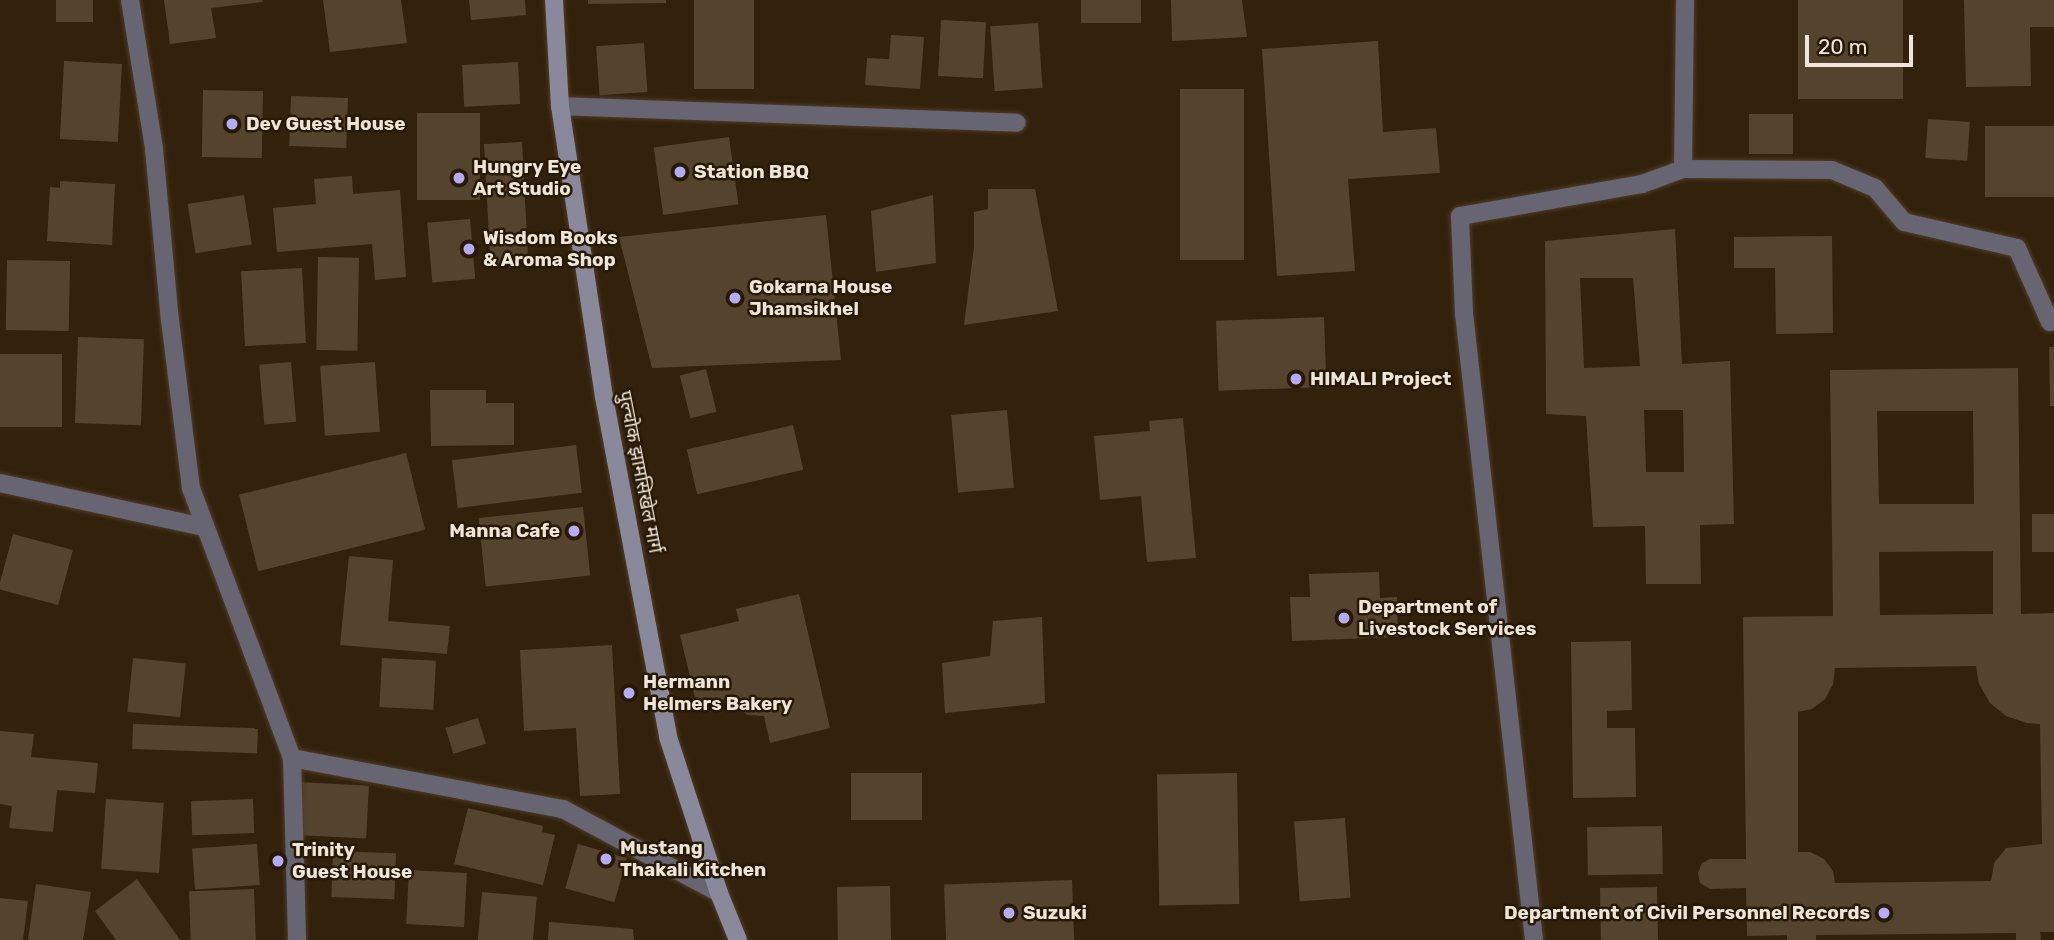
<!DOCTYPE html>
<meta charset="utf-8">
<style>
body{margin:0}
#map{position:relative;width:2054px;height:940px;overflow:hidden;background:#32220c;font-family:Rubik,"Noto Sans Devanagari",sans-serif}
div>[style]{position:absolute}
.building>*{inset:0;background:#55442d;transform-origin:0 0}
.roads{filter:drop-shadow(0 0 2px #4c3d29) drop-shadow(0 0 2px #4c3d29)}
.service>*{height:18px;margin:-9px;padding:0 9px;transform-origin:9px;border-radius:9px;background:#666571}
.minor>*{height:18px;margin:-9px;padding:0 9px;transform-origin:9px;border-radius:9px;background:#666571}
.secondary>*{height:18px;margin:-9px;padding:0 9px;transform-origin:9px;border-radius:9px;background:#8a889b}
.dots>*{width:19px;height:19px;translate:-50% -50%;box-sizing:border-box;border:4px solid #281904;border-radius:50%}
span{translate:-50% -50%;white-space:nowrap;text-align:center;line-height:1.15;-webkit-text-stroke:5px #281904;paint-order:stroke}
.poi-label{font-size:19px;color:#efe5d8;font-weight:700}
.left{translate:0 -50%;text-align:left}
.right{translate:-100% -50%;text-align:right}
.street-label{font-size:19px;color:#efe5d8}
.scale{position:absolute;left:1805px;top:35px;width:108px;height:32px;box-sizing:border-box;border:4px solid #efe5d8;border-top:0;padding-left:9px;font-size:21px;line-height:24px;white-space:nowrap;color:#efe5d8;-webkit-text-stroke:5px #281904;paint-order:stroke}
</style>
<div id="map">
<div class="building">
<i style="left:56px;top:0;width:37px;height:22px"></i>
<i style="clip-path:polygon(164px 0,262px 0,263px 2px,211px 8px,216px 38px,170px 44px)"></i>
<i style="clip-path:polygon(323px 0,401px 0,407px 43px,330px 52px)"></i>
<i style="clip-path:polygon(469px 0,525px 0,526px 15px,471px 20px)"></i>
<i style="clip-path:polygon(588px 0,666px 0,666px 3px,588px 4px)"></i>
<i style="left:694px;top:0;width:60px;height:89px"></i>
<i style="left:1081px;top:0;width:60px;height:23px"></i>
<i style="clip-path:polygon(1171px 0,1242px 0,1247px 37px,1172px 41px)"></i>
<i style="left:1798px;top:0;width:105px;height:99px"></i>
<i style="clip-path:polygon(1964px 0,2054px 0,2054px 27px,2030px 27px,2031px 86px,1966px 87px)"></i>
<i style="left:941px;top:20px;width:45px;height:56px;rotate:3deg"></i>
<i style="left:1038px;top:23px;width:65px;height:48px;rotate:86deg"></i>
<i style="clip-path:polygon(891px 35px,924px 37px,920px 89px,865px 85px,867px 58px,889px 59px)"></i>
<i style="clip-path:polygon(1378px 41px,1383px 132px,1436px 128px,1440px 173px,1348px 179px,1355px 271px,1277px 276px,1262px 49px)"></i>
<i style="left:644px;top:43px;width:49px;height:48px;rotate:86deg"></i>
<i style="left:64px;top:61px;width:58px;height:78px;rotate:3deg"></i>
<i style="left:518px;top:62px;width:42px;height:56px;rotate:87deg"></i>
<i style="left:1180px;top:89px;width:64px;height:171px"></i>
<i style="left:203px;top:90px;width:60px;height:67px;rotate:1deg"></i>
<i style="left:291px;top:96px;width:57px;height:50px;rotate:2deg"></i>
<i style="left:417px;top:113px;width:63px;height:87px"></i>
<i style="left:1749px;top:114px;width:44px;height:40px"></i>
<i style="left:1928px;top:119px;width:42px;height:39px;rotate:4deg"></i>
<i style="left:2054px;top:126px;width:71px;height:69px;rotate:90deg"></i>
<i style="left:729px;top:137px;width:68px;height:76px;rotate:82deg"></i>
<i style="left:522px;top:142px;width:121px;height:38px;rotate:87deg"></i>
<i style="clip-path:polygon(352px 176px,353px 194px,400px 190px,406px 277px,375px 280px,372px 244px,277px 252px,273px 208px,316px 204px,314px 179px)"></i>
<i style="clip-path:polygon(60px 181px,115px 184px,112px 245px,47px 241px,50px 187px,60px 188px)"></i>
<i style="clip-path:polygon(988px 189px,1035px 189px,1058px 311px,964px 325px,974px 247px,974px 212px,988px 209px)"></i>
<i style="left:244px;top:195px;width:50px;height:57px;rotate:81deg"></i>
<i style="clip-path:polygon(933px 195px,936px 263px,876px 272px,871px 211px)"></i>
<i style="clip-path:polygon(826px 215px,841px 360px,652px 368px,619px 237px)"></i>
<i style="left:470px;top:219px;width:60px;height:43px;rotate:85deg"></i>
<i style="clip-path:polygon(evenodd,1675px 229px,1682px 364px,1730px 361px,1734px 524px,1700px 525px,1701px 584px,1646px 584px,1645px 526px,1593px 527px,1586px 416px,1546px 414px,1545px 241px,1675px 229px,1580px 278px,1633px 278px,1640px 366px,1584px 368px,1580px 278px,1675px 229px,1644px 410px,1683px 410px,1684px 472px,1646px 472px,1644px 410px)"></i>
<i style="clip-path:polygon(1832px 236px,1833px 333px,1776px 334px,1775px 268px,1734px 268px,1734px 237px)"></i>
<i style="left:318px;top:257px;width:41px;height:93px;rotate:1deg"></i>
<i style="left:7px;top:260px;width:63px;height:70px;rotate:1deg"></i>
<i style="left:302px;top:268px;width:75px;height:61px;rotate:87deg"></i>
<i style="left:1324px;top:317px;width:70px;height:108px;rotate:88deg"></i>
<i style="left:78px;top:337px;width:66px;height:86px;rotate:2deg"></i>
<i style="clip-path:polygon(2049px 347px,2054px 347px,2054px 406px,2050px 406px)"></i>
<i style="left:0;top:354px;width:62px;height:73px"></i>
<i style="left:291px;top:362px;width:60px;height:32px;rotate:85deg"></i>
<i style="left:375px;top:362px;width:70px;height:55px;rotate:86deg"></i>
<i style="clip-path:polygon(evenodd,2018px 368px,2021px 614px,2054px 613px,2054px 932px,2040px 932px,2041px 940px,2016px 940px,2016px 933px,1816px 935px,1816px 940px,1787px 940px,1787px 935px,1747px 936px,1746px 888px,1710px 889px,1700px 883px,1698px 873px,1702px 863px,1710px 859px,1746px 859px,1743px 617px,1833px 616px,1830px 370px,2018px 368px,1877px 411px,1973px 411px,1974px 504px,1879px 504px,1877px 411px,2018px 368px,1993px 551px,1993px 614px,1880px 615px,1879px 552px,1993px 551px,2018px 368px,1976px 666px,1979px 684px,1990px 703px,2006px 716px,2027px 723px,2040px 724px,2042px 844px,2006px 848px,1994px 863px,1991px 881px,1835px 883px,1833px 871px,1824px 859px,1810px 852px,1798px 852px,1798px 712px,1812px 709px,1825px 699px,1833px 684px,1835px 668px,1976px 666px)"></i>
<i style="left:706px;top:369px;width:44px;height:27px;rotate:76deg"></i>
<i style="clip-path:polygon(430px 390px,486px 390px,486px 403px,514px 403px,514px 445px,431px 446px)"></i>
<i style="left:1007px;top:410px;width:78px;height:56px;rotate:85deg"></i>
<i style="clip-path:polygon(1183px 418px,1196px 558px,1147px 562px,1141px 496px,1100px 500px,1094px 436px,1150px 431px,1149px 421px)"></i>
<i style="left:793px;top:425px;width:46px;height:109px;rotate:77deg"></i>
<i style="left:576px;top:445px;width:48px;height:125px;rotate:83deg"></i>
<i style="left:406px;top:453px;width:79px;height:172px;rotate:76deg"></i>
<i style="left:583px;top:507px;width:69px;height:105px;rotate:84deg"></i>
<i style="left:2032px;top:514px;width:22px;height:38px"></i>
<i style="left:13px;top:534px;width:62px;height:57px;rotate:15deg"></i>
<i style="clip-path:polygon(349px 556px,393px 560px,388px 621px,450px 626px,447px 654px,340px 645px)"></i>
<i style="clip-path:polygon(1379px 572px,1380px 598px,1397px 597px,1398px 637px,1292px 641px,1290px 597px,1310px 597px,1309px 574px)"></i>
<i style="clip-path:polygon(799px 594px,830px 728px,770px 743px,764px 716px,748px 715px,735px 708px,725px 699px,697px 706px,680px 635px,739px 621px,736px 609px)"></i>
<i style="clip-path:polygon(1042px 617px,1045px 703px,945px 713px,942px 663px,990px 656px,993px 621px)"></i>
<i style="clip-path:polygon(1631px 641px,1632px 710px,1607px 711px,1607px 728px,1635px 728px,1636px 797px,1573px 798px,1571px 642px)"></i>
<i style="clip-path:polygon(612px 645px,620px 794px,580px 796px,576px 728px,524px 731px,520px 650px)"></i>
<i style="left:133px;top:658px;width:53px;height:54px;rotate:6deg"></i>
<i style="left:382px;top:658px;width:54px;height:49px;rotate:3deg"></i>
<i style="left:478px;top:718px;width:27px;height:34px;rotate:73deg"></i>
<i style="left:133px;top:724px;width:125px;height:25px;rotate:2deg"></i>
<i style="clip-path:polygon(0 731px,34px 734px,31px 757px,98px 763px,95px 793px,57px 790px,53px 832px,9px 828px,12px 806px,0 804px)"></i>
<i style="left:922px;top:773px;width:47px;height:71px;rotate:90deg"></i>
<i style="left:1237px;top:773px;width:131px;height:80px;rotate:89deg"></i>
<i style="left:299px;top:782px;width:70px;height:53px;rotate:3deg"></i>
<i style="left:106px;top:799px;width:58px;height:70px;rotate:4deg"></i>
<i style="left:253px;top:799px;width:34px;height:62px;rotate:88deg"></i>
<i style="clip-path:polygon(468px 808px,543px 826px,542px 832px,555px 835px,543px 885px,454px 864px)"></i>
<i style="left:1345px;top:818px;width:80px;height:51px;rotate:86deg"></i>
<i style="left:1662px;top:826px;width:48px;height:75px;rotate:89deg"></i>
<i style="left:257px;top:844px;width:41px;height:65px;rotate:86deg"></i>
<i style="left:578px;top:844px;width:51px;height:46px;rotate:16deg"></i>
<i style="left:333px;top:851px;width:63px;height:46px;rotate:2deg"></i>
<i style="left:409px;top:870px;width:58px;height:54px;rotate:3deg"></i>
<i style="clip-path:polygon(137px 879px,180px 940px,116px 940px,95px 911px)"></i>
<i style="left:1072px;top:880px;width:60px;height:128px;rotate:88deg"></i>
<i style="clip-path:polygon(36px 884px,91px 892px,83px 940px,28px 940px)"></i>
<i style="left:890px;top:886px;width:54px;height:53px;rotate:89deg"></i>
<i style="left:1657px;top:887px;width:53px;height:57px;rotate:89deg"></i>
<i style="left:254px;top:889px;width:51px;height:65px;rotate:88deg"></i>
<i style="left:482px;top:892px;width:55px;height:48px;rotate:5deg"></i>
<i style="clip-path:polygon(0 898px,28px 901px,23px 940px,0 940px)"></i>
<i style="clip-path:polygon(549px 922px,633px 929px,634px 940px,548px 940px)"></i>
</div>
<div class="roads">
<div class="service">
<i style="left:1683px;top:169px;width:169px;rotate:-89.3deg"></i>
<i style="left:1642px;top:184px;width:44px;rotate:-20.1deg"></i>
<i style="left:1683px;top:169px;width:149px;rotate:0.4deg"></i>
<i style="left:1832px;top:170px;width:47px;rotate:22.7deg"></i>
<i style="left:1875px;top:188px;width:45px;rotate:49.5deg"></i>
<i style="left:1904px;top:222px;width:116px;rotate:13deg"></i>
<i style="left:2017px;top:248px;width:81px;rotate:66deg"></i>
</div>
<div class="minor">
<i style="left:130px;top:0;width:151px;rotate:80.8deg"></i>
<i style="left:154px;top:149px;width:172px;rotate:84.7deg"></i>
<i style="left:170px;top:320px;width:169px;rotate:82.9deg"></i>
<i style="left:191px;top:488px;width:288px;rotate:69.5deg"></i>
<i style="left:292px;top:758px;width:182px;rotate:88.4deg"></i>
<i style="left:560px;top:106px;width:457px;rotate:2.1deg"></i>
<i style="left:0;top:483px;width:209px;rotate:12.2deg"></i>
<i style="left:292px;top:758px;width:276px;rotate:10.7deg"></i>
<i style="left:563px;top:809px;width:177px;rotate:28.3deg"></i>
<i style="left:1534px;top:940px;width:631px;rotate:-96.37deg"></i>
<i style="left:1464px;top:313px;width:97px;rotate:-92.4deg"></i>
<i style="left:1460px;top:216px;width:185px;rotate:-10deg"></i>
</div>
<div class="secondary">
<i style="left:554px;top:0;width:106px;rotate:86.8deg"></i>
<i style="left:560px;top:106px;width:294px;rotate:81.4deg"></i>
<i style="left:604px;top:397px;width:346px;rotate:79.3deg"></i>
<i style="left:668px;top:737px;width:164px;rotate:71.9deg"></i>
<i style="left:719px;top:893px;width:51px;rotate:68deg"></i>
</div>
</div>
<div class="dots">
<i style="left:232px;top:124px;background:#b5acf8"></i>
<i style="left:680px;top:172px;background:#b5acf8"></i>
<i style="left:459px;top:178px;background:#b5acf8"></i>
<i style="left:469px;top:249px;background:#b5acf8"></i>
<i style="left:735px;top:298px;background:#b5acf8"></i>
<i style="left:1296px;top:379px;background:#b5acf8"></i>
<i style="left:574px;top:531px;background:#b5acf8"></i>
<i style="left:1344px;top:618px;background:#b5acf8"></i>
<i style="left:629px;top:693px;background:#b5acf8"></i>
<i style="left:606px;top:859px;background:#b5acf8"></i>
<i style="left:278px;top:861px;background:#b5acf8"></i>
<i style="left:1009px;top:913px;background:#b5acf8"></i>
<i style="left:1884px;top:913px;background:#b5acf8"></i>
</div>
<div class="poi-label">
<span class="left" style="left:246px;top:124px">Dev Guest House</span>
<span class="left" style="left:473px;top:178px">Hungry Eye<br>Art Studio</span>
<span class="left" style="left:694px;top:172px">Station BBQ</span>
<span class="left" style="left:483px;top:249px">Wisdom Books<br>&amp; Aroma Shop</span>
<span class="left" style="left:749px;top:298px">Gokarna House<br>Jhamsikhel</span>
<span class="left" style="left:1310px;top:379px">HIMALI Project</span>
<span class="right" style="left:560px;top:531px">Manna Cafe</span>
<span class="left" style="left:1358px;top:618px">Department of<br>Livestock Services</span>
<span class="left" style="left:643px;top:693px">Hermann<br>Helmers Bakery</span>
<span class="left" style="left:620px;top:859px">Mustang<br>Thakali Kitchen</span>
<span class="left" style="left:292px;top:861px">Trinity<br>Guest House</span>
<span class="left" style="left:1023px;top:913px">Suzuki</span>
<span class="right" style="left:1870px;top:913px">Department of Civil Personnel Records</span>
</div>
<div class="street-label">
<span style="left:640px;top:472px;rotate:79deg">पुल्चोक झामसिखेल मार्ग</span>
</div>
<div class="scale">20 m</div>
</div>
